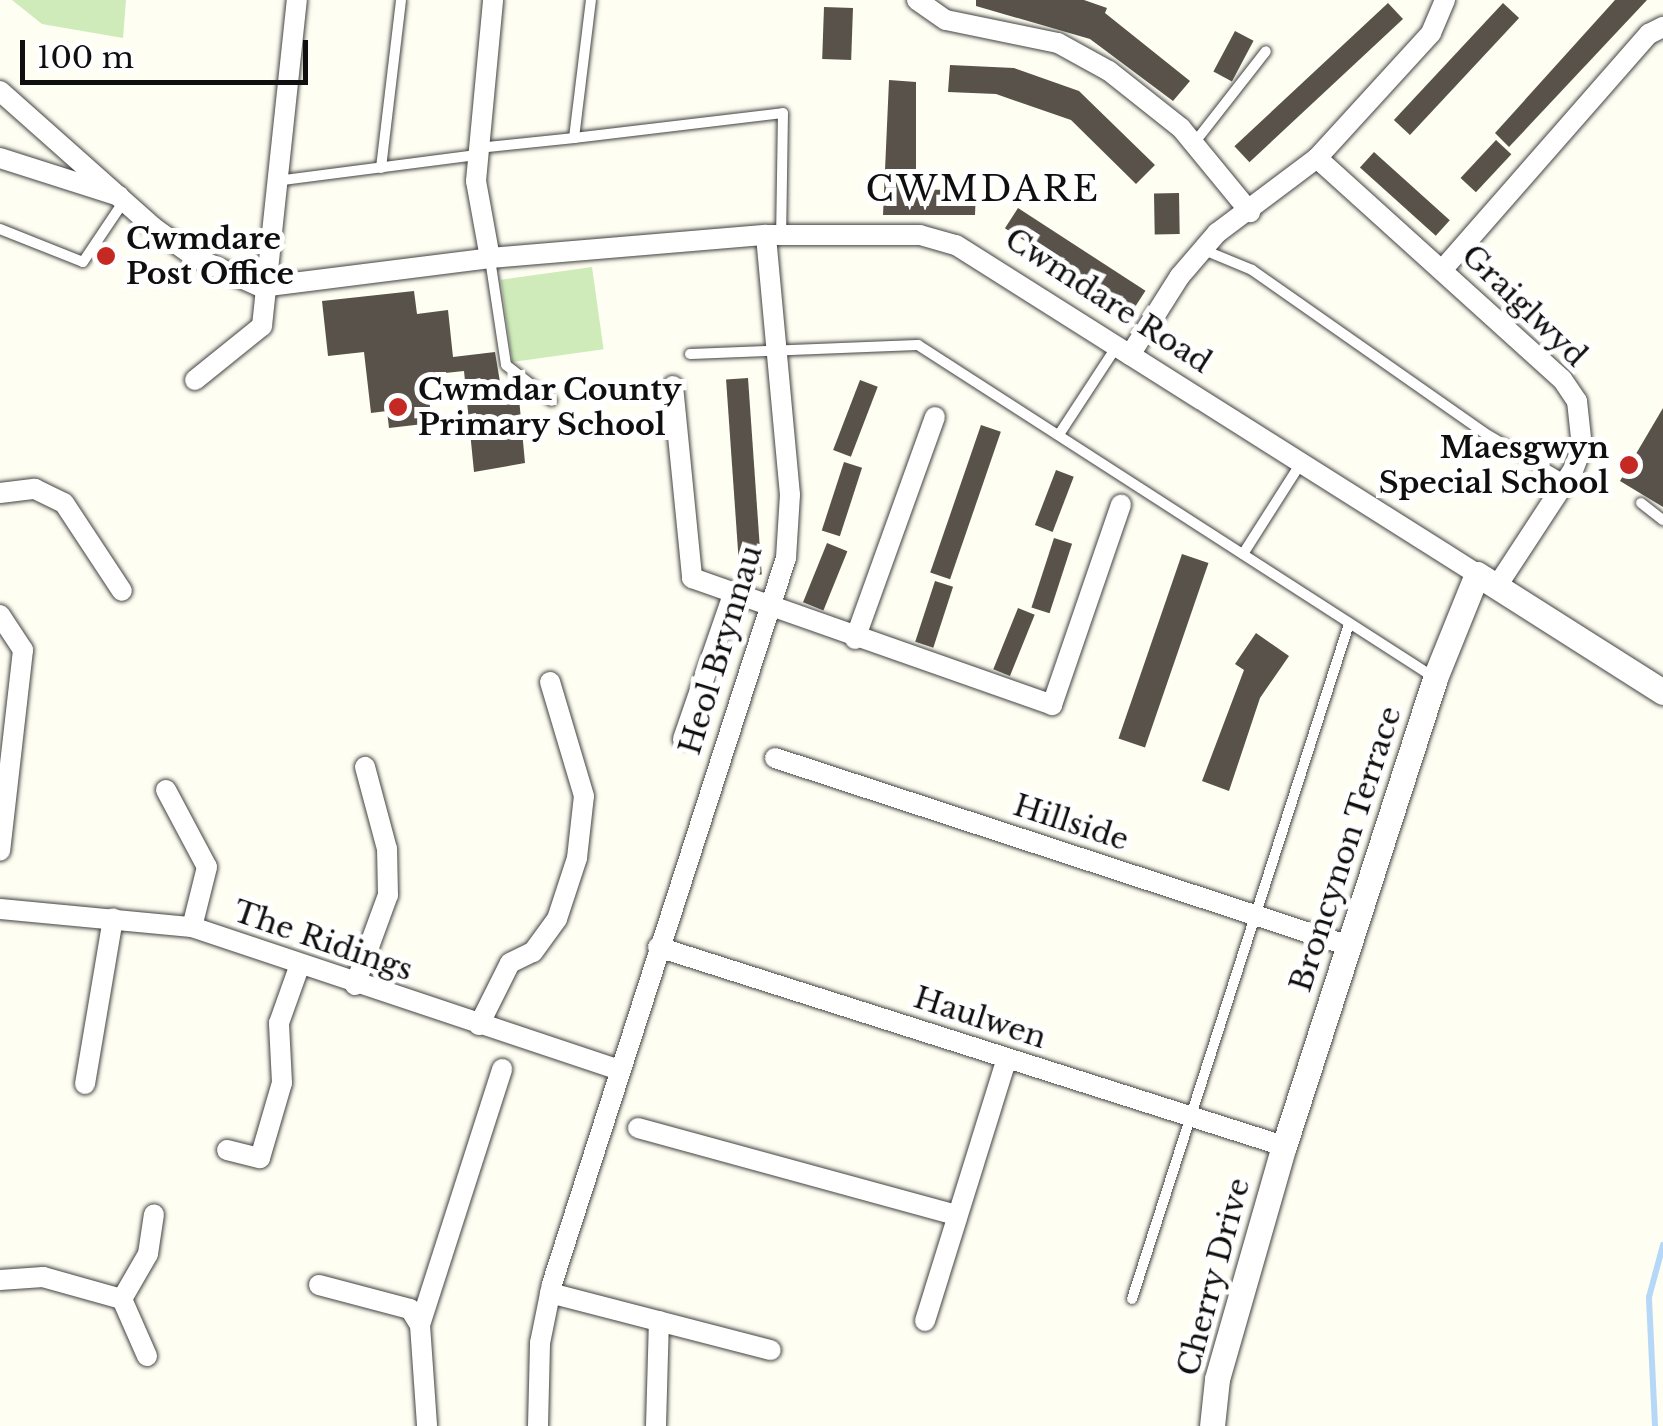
<!DOCTYPE html>
<style>
body{margin:0}
#map{position:relative;width:1663px;height:1426px;overflow:hidden;background:#fffef2;font-family:"Libre Baskerville",serif}
div>[style]{position:absolute}
.green>*{inset:0;background:#ceebb9;transform-origin:0 0}
.stream>*{height:6px;margin:-3px;padding:0 3px;transform-origin:3px;border-radius:3px;background:#b5d8f8}
.building>*{inset:0;background:#58524b;transform-origin:0 0}
.roads{filter:drop-shadow(0 0 2px #424242) drop-shadow(0 0 2px #424242)}
.service>*{height:10px;margin:-5px;padding:0 5px;transform-origin:5px;border-radius:5px;background:#fff}
.minor>*{height:20px;margin:-10px;padding:0 10px;transform-origin:10px;border-radius:10px;background:#fff}
.tertiary>*{height:25px;margin:-12.5px;padding:0 12.5px;transform-origin:12.5px;border-radius:12.5px;background:#fff}
.dots>*{width:28px;height:28px;translate:-50% -50%;box-sizing:border-box;border:5px solid #fff;border-radius:50%}
span{translate:-50% -50%;white-space:nowrap;text-align:center;line-height:1.15;-webkit-text-stroke:10px #fff;paint-order:stroke}
.poi-label{font-size:30px;color:#0f0f0f;font-weight:700}
.left{translate:0 -50%;text-align:left}
.right{translate:-100% -50%;text-align:right}
.street-label{font-size:30px;color:#0f0f0f}
.quarter-label{font-size:35px;color:#0f0f0f;letter-spacing:2.5px}
.scale{position:absolute;left:20px;top:40px;width:288px;height:45px;box-sizing:border-box;border:5px solid #0f0f0f;border-top:0;padding-left:12px;font-size:30px;line-height:35px;white-space:nowrap;color:#0f0f0f;-webkit-text-stroke:8px #fff;paint-order:stroke}
</style>
<div id="map">
<div class="green">
<i style="clip-path:polygon(12px 0,126px 0,123px 38px,42px 24px)"></i>
<i style="left:592px;top:267px;width:83px;height:92px;rotate:82deg"></i>
</div>
<div class="stream">
<i style="left:1655px;top:1426px;width:129px;rotate:-92.7deg"></i>
<i style="left:1649px;top:1297px;width:54px;rotate:-74.9deg"></i>
</div>
<div class="building">
<i style="clip-path:polygon(976px 0,1084px 0,1107px 8px,1105px 13px,1190px 81px,1173px 101px,1090px 39px,976px 6px)"></i>
<i style="clip-path:polygon(1615px 0,1647px 0,1509px 147px,1495px 133px)"></i>
<i style="left:1388px;top:3px;width:22px;height:210px;rotate:47deg"></i>
<i style="left:1503px;top:3px;width:22px;height:160px;rotate:43deg"></i>
<i style="left:824px;top:7px;width:29px;height:52px;rotate:2deg"></i>
<i style="left:1235px;top:31px;width:21px;height:46px;rotate:28deg"></i>
<i style="clip-path:polygon(950px 65px,1014px 68px,1079px 91px,1155px 165px,1136px 184px,1071px 120px,996px 94px,948px 92px)"></i>
<i style="clip-path:polygon(889px 80px,916px 82px,916px 189px,976px 191px,975px 215px,883px 215px)"></i>
<i style="left:1496px;top:140px;width:21px;height:52px;rotate:43deg"></i>
<i style="left:1374px;top:152px;width:102px;height:21px;rotate:42deg"></i>
<i style="left:1179px;top:193px;width:41px;height:25px;rotate:89deg"></i>
<i style="left:1018px;top:208px;width:152px;height:24px;rotate:33deg"></i>
<i style="clip-path:polygon(414px 291px,417px 314px,448px 310px,453px 357px,495px 352px,503px 400px,519px 398px,525px 463px,474px 472px,464px 371px,426px 375px,432px 423px,389px 428px,387px 411px,371px 413px,364px 352px,328px 356px,322px 301px)"></i>
<i style="left:748px;top:378px;width:197px;height:22px;rotate:86deg"></i>
<i style="left:860px;top:380px;width:19px;height:75px;rotate:21deg"></i>
<i style="clip-path:polygon(1663px 408px,1663px 507px,1620px 481px)"></i>
<i style="left:981px;top:425px;width:21px;height:156px;rotate:19deg"></i>
<i style="left:844px;top:462px;width:19px;height:72px;rotate:18deg"></i>
<i style="left:1056px;top:470px;width:19px;height:59px;rotate:21deg"></i>
<i style="left:1054px;top:538px;width:19px;height:73px;rotate:18deg"></i>
<i style="left:827px;top:543px;width:22px;height:64px;rotate:22deg"></i>
<i style="left:1182px;top:554px;width:28px;height:195px;rotate:19deg"></i>
<i style="left:935px;top:581px;width:19px;height:64px;rotate:18deg"></i>
<i style="left:1018px;top:608px;width:18px;height:66px;rotate:22deg"></i>
<i style="clip-path:polygon(1256px 633px,1289px 656px,1260px 698px,1229px 791px,1202px 781px,1244px 670px,1235px 664px)"></i>
</div>
<div class="roads">
<div class="service">
<i style="left:574px;top:138px;width:210px;rotate:-6.8deg"></i>
<i style="left:783px;top:113px;width:122px;rotate:90.9deg"></i>
<i style="left:1195px;top:142px;width:115px;rotate:-52deg"></i>
<i style="left:478px;top:148px;width:97px;rotate:-5.9deg"></i>
<i style="left:574px;top:138px;width:139px;rotate:-83deg"></i>
<i style="left:381px;top:168px;width:169px;rotate:-83.2deg"></i>
<i style="left:276px;top:181px;width:203px;rotate:-7.4deg"></i>
<i style="left:0;top:229px;width:89px;rotate:21.7deg"></i>
<i style="left:83px;top:262px;width:73px;rotate:-56.1deg"></i>
<i style="left:1204px;top:250px;width:52px;rotate:22.6deg"></i>
<i style="left:1252px;top:270px;width:282px;rotate:35deg"></i>
<i style="left:1483px;top:432px;width:96px;rotate:30.6deg"></i>
<i style="left:490px;top:259px;width:107px;rotate:81.4deg"></i>
<i style="left:506px;top:365px;width:58px;rotate:38deg"></i>
<i style="left:690px;top:354px;width:228px;rotate:-2.3deg"></i>
<i style="left:918px;top:345px;width:615px;rotate:32.79deg"></i>
<i style="left:1060px;top:433px;width:104px;rotate:-56.8deg"></i>
<i style="left:1641px;top:503px;width:28px;rotate:38deg"></i>
<i style="left:1243px;top:554px;width:108px;rotate:-57.5deg"></i>
<i style="left:1132px;top:1299px;width:709px;rotate:-72.18deg"></i>
</div>
<div class="minor">
<i style="left:917px;top:0;width:35px;rotate:35deg"></i>
<i style="left:946px;top:20px;width:114px;rotate:11.6deg"></i>
<i style="left:1058px;top:43px;width:58px;rotate:28.8deg"></i>
<i style="left:1109px;top:71px;width:92px;rotate:38.4deg"></i>
<i style="left:1181px;top:128px;width:109px;rotate:50.6deg"></i>
<i style="left:0;top:91px;width:205px;rotate:41.6deg"></i>
<i style="left:153px;top:227px;width:53px;rotate:35.8deg"></i>
<i style="left:196px;top:258px;width:71px;rotate:24deg"></i>
<i style="left:261px;top:287px;width:231px;rotate:-7.2deg"></i>
<i style="left:490px;top:258px;width:277px;rotate:-4.8deg"></i>
<i style="left:766px;top:235px;width:154px"></i>
<i style="left:920px;top:235px;width:37px;rotate:16deg"></i>
<i style="left:956px;top:245px;width:616px;rotate:32.27deg"></i>
<i style="left:0;top:158px;width:125px;rotate:17.7deg"></i>
<i style="left:1317px;top:158px;width:330px;rotate:42.1deg"></i>
<i style="left:1562px;top:379px;width:27px;rotate:56deg"></i>
<i style="left:1577px;top:401px;width:46px;rotate:83.8deg"></i>
<i style="left:1582px;top:447px;width:25px;rotate:111deg"></i>
<i style="left:1573px;top:470px;width:139px;rotate:123.2deg"></i>
<i style="left:490px;top:258px;width:78px;rotate:-100.3deg"></i>
<i style="left:476px;top:181px;width:182px;rotate:-84.6deg"></i>
<i style="left:1443px;top:269px;width:313px;rotate:-48.8deg"></i>
<i style="left:1649px;top:34px;width:16px;rotate:-27deg"></i>
<i style="left:1130px;top:355px;width:93px;rotate:-57.7deg"></i>
<i style="left:1180px;top:276px;width:57px;rotate:-49.3deg"></i>
<i style="left:1217px;top:233px;width:125px;rotate:-36.9deg"></i>
<i style="left:1317px;top:158px;width:169px;rotate:-47.6deg"></i>
<i style="left:1431px;top:33px;width:36px;rotate:-67deg"></i>
<i style="left:195px;top:380px;width:86px;rotate:-38.9deg"></i>
<i style="left:262px;top:326px;width:328px;rotate:-83.9deg"></i>
<i style="left:673px;top:386px;width:193px;rotate:84.3deg"></i>
<i style="left:692px;top:578px;width:382px;rotate:19.4deg"></i>
<i style="left:1052px;top:705px;width:212px;rotate:-71deg"></i>
<i style="left:0;top:493px;width:35px;rotate:-7deg"></i>
<i style="left:35px;top:489px;width:32px;rotate:26deg"></i>
<i style="left:64px;top:503px;width:105px;rotate:56.6deg"></i>
<i style="left:0;top:615px;width:42px;rotate:56.7deg"></i>
<i style="left:23px;top:650px;width:202px;rotate:96.5deg"></i>
<i style="left:855px;top:639px;width:236px;rotate:-70.2deg"></i>
<i style="left:683px;top:739px;width:152px;rotate:-70.9deg"></i>
<i style="left:775px;top:758px;width:604px;rotate:18.13deg"></i>
<i style="left:166px;top:790px;width:87px;rotate:62deg"></i>
<i style="left:207px;top:867px;width:62px;rotate:104deg"></i>
<i style="left:0;top:909px;width:193px;rotate:5.4deg"></i>
<i style="left:192px;top:927px;width:450px;rotate:18.5deg"></i>
<i style="left:658px;top:947px;width:657px;rotate:17.64deg"></i>
<i style="left:355px;top:985px;width:96px;rotate:-69.9deg"></i>
<i style="left:388px;top:895px;width:46px;rotate:-91.2deg"></i>
<i style="left:387px;top:849px;width:85px;rotate:-105deg"></i>
<i style="left:479px;top:1025px;width:69px;rotate:-63.4deg"></i>
<i style="left:510px;top:963px;width:25px;rotate:-26deg"></i>
<i style="left:533px;top:952px;width:41px;rotate:-54deg"></i>
<i style="left:557px;top:919px;width:64px;rotate:-71.8deg"></i>
<i style="left:577px;top:858px;width:62px;rotate:-83.6deg"></i>
<i style="left:584px;top:796px;width:119px;rotate:-106.6deg"></i>
<i style="left:85px;top:1084px;width:168px;rotate:-80.4deg"></i>
<i style="left:638px;top:1128px;width:331px;rotate:15.3deg"></i>
<i style="left:227px;top:1150px;width:34px;rotate:14deg"></i>
<i style="left:260px;top:1158px;width:78px;rotate:-73.7deg"></i>
<i style="left:282px;top:1083px;width:60px;rotate:-92.9deg"></i>
<i style="left:279px;top:1023px;width:59px;rotate:-70.3deg"></i>
<i style="left:0;top:1280px;width:43px;rotate:-4deg"></i>
<i style="left:43px;top:1277px;width:82px;rotate:15.6deg"></i>
<i style="left:319px;top:1285px;width:94px;rotate:14.8deg"></i>
<i style="left:410px;top:1309px;width:19px;rotate:58deg"></i>
<i style="left:420px;top:1325px;width:101px;rotate:86deg"></i>
<i style="left:550px;top:1293px;width:228px;rotate:14.5deg"></i>
<i style="left:925px;top:1321px;width:275px;rotate:-72.7deg"></i>
<i style="left:420px;top:1325px;width:269px;rotate:-72.2deg"></i>
<i style="left:147px;top:1356px;width:62px;rotate:-113.7deg"></i>
<i style="left:122px;top:1299px;width:52px;rotate:-60deg"></i>
<i style="left:148px;top:1254px;width:40px;rotate:-81.5deg"></i>
<i style="left:538px;top:1426px;width:83px;rotate:-88.6deg"></i>
<i style="left:540px;top:1343px;width:60px;rotate:-78.5deg"></i>
<i style="left:552px;top:1284px;width:763px;rotate:-72.14deg"></i>
<i style="left:786px;top:558px;width:63px;rotate:-86.4deg"></i>
<i style="left:790px;top:495px;width:261px;rotate:-95.3deg"></i>
<i style="left:656px;top:1426px;width:105px;rotate:-88.4deg"></i>
</div>
<div class="tertiary">
<i style="left:1212px;top:1426px;width:47px;rotate:-83.9deg"></i>
<i style="left:1217px;top:1379px;width:242px;rotate:-74deg"></i>
<i style="left:1284px;top:1146px;width:492px;rotate:-72.1deg"></i>
<i style="left:1435px;top:678px;width:112px;rotate:-68deg"></i>
<i style="left:1477px;top:574px;width:220px;rotate:32.4deg"></i>
</div>
</div>
<div class="dots">
<i style="left:106px;top:256px;background:#c42a23"></i>
<i style="left:398px;top:407px;background:#c42a23"></i>
<i style="left:1629px;top:465px;background:#c42a23"></i>
</div>
<div class="poi-label">
<span class="left" style="left:126px;top:256px">Cwmdare<br>Post Office</span>
<span class="left" style="left:418px;top:407px">Cwmdar County<br>Primary School</span>
<span class="right" style="left:1609px;top:465px">Maesgwyn<br>Special School</span>
</div>
<div class="street-label">
<span style="left:1108px;top:301px;rotate:33deg">Cwmdare Road</span>
<span style="left:1524px;top:306px;rotate:44deg">Graiglwyd</span>
<span style="left:721px;top:650px;rotate:-73deg">Heol Brynnau</span>
<span style="left:1071px;top:823px;rotate:18deg">Hillside</span>
<span style="left:1346px;top:849px;rotate:-72deg">Broncynon Terrace</span>
<span style="left:323px;top:941px;rotate:19deg">The Ridings</span>
<span style="left:980px;top:1018px;rotate:18deg">Haulwen</span>
<span style="left:1214px;top:1277px;rotate:-75deg">Cherry Drive</span>
</div>
<div class="quarter-label">
<span style="left:983px;top:189px">CWMDARE</span>
</div>
<div class="scale">100 m</div>
</div>
